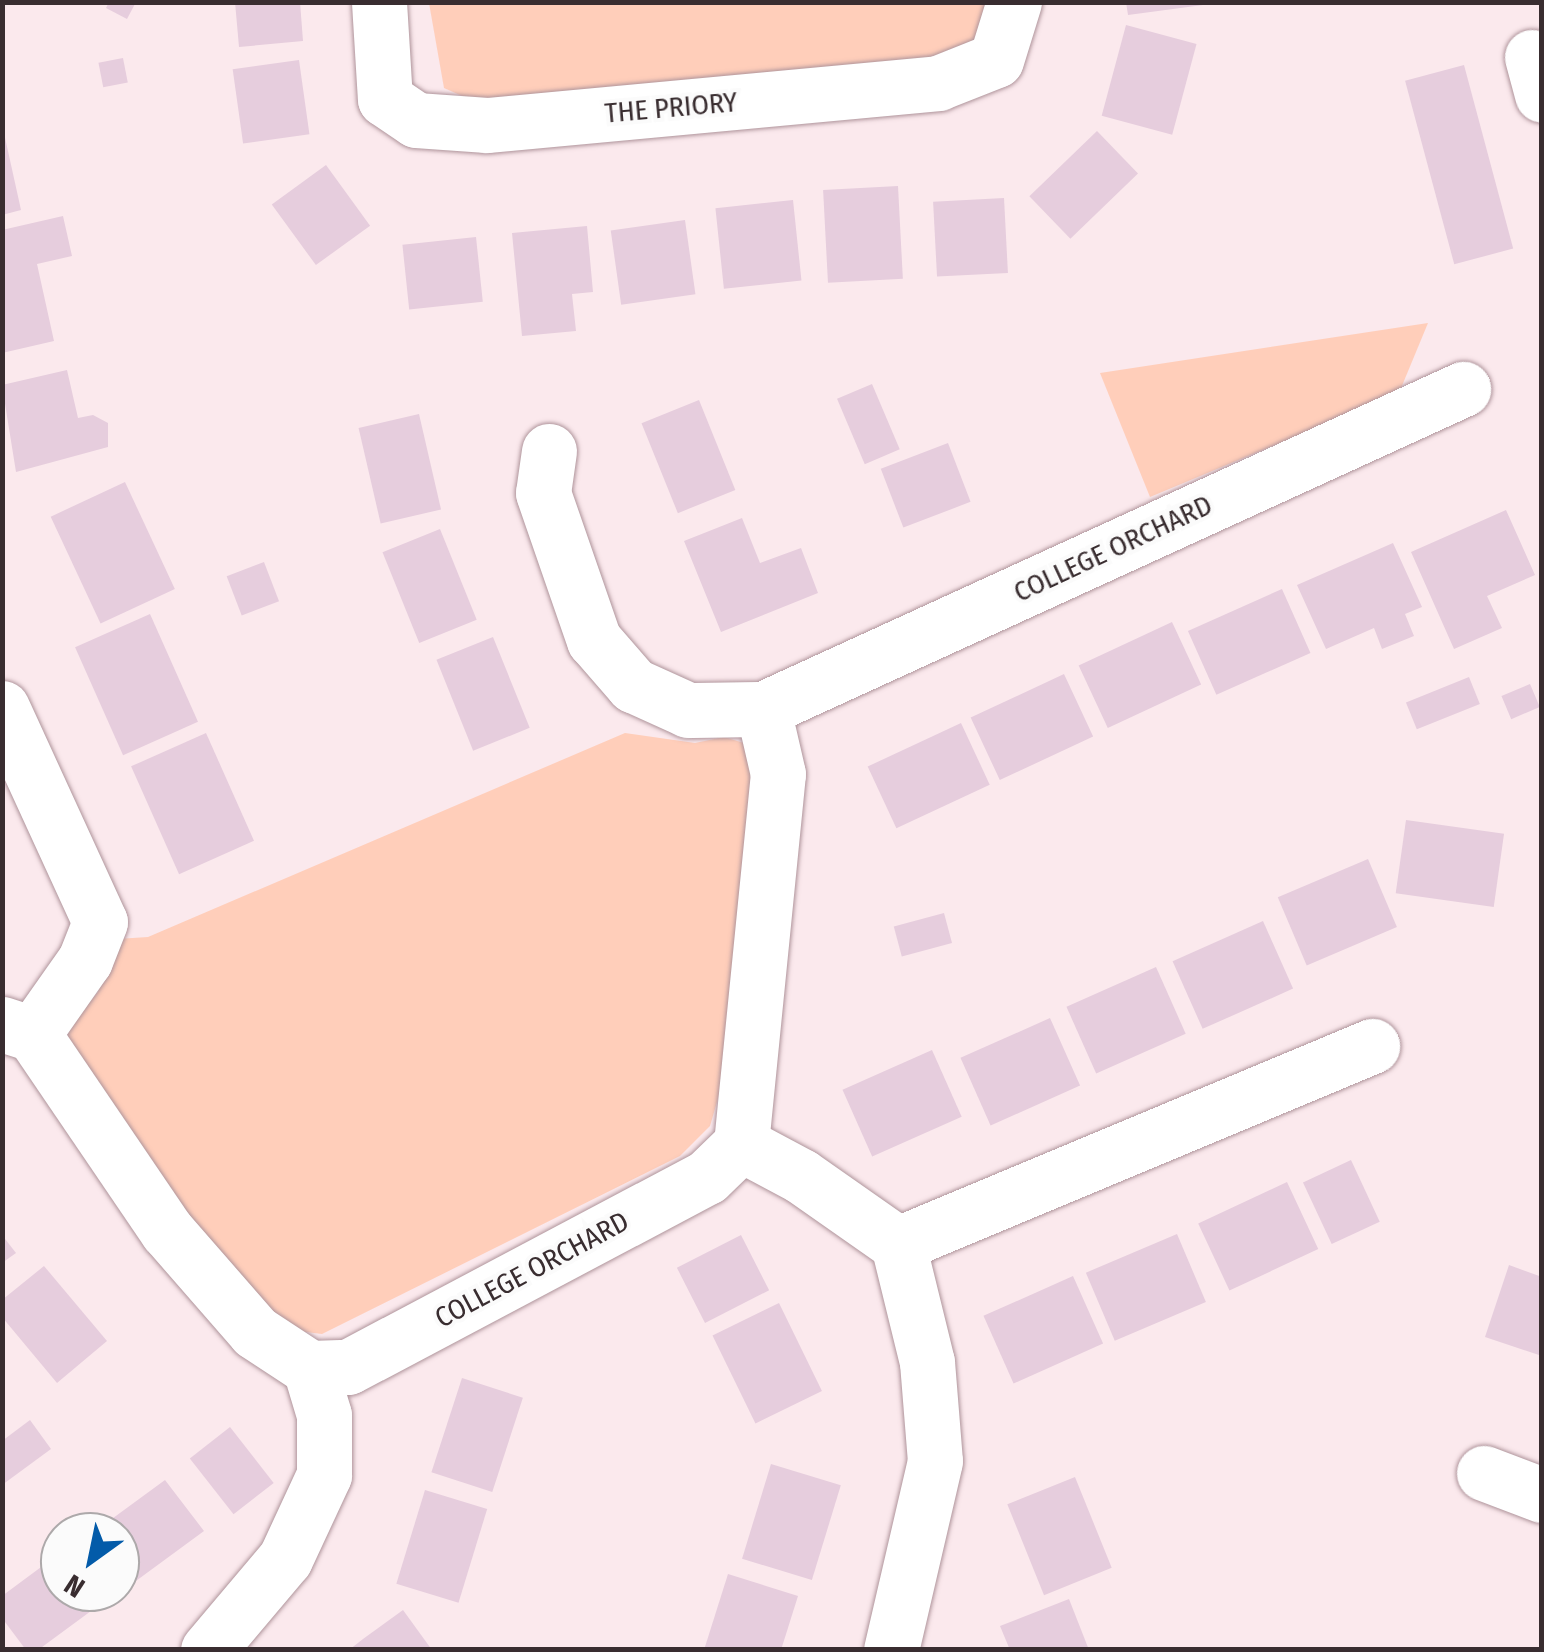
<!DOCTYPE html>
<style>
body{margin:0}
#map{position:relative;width:1544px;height:1652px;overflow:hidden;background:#fbe9ed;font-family:"Fira Sans Condensed",sans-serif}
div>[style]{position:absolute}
.green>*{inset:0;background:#ffceba}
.building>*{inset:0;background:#e6cddd;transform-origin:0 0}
.roads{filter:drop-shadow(0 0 2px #af949b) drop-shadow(0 0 2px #af949b)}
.street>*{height:55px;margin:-27.5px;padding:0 27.5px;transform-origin:27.5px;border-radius:27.5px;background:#fff}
span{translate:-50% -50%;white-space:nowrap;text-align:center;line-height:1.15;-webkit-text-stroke:8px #fbfbfb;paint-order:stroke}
.street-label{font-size:28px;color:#392d30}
.frame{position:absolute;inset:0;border:5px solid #392d30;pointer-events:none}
.north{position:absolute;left:40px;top:1512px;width:100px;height:100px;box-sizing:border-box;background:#fbfbfb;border:2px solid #ada9aa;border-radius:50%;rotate:213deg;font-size:28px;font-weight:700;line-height:40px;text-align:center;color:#392d30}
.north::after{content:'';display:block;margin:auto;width:35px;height:45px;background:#035ba9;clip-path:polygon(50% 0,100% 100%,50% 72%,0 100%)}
</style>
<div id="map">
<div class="green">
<i style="clip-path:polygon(998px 2px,974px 40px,935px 61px,478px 103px,444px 88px,429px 3px)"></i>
<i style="clip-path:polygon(1428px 323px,1399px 393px,1150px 497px,1100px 373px)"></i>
<i style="clip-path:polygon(625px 733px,695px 743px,724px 737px,754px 746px,721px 1088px,710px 1126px,680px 1156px,322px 1334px,290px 1330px,259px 1312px,65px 1051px,70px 1026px,98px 992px,117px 939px,148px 937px)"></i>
</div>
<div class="building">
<i style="clip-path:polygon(109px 2px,136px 2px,127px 19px,106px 8px)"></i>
<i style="clip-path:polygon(235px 2px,300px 2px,303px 41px,239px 47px)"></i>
<i style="clip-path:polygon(1126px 2px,1203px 2px,1203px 5px,1128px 15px)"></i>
<i style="left:1126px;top:25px;width:73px;height:94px;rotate:15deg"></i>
<i style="left:123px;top:58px;width:25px;height:25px;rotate:79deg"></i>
<i style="left:299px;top:60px;width:75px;height:67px;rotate:82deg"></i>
<i style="left:1464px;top:65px;width:190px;height:61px;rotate:75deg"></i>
<i style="left:1097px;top:131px;width:59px;height:94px;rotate:46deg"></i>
<i style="clip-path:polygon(4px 133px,21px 210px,2px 215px,2px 134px)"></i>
<i style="left:326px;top:165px;width:75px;height:67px;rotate:54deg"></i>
<i style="left:898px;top:186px;width:93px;height:75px;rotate:87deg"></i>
<i style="left:1004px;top:198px;width:75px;height:71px;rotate:87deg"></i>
<i style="left:793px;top:200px;width:81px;height:78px;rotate:84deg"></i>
<i style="clip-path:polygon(63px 216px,72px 256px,37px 264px,54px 341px,2px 353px,2px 230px)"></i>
<i style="left:685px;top:220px;width:75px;height:75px;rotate:82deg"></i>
<i style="clip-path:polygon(587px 226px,593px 292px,572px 294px,576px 331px,522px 336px,512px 233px)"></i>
<i style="left:476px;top:237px;width:65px;height:74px;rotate:84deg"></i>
<i style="clip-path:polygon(67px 370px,78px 418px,93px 415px,108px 423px,108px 447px,16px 472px,2px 385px)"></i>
<i style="left:872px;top:384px;width:71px;height:38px;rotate:67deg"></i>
<i style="left:699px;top:400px;width:97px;height:62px;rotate:68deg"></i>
<i style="left:419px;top:414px;width:98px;height:62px;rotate:77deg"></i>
<i style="left:948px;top:443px;width:63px;height:72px;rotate:69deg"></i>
<i style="left:125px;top:482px;width:118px;height:82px;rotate:65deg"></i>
<i style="clip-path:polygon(1506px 510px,1535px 575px,1487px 596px,1502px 628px,1454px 649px,1411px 552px)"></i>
<i style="clip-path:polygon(742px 518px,760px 563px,801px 548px,818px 593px,721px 632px,684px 541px)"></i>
<i style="left:440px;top:529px;width:98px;height:62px;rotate:68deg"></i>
<i style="clip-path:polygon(1393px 543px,1422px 607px,1405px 614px,1414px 636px,1382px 649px,1374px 628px,1326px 649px,1297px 585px)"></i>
<i style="left:264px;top:562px;width:42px;height:40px;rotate:69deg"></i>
<i style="left:1282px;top:589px;width:70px;height:103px;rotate:66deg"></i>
<i style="left:150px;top:614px;width:118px;height:82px;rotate:66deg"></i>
<i style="left:1172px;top:622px;width:69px;height:103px;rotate:65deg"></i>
<i style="left:493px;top:637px;width:98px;height:61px;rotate:68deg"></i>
<i style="left:1064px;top:674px;width:69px;height:103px;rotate:65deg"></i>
<i style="left:1469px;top:677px;width:29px;height:68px;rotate:68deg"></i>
<i style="left:1530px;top:684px;width:25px;height:31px;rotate:67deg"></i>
<i style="left:961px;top:723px;width:68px;height:103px;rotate:65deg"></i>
<i style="left:206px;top:733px;width:118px;height:82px;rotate:66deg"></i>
<i style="left:1406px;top:820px;width:99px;height:74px;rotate:8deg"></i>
<i style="left:1368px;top:859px;width:74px;height:98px;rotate:67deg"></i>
<i style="left:944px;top:913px;width:31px;height:52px;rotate:75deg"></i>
<i style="left:1263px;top:921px;width:74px;height:99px;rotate:66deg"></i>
<i style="left:1156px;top:967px;width:73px;height:98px;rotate:66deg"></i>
<i style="left:1050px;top:1018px;width:74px;height:98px;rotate:66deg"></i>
<i style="left:932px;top:1050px;width:73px;height:98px;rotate:66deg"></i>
<i style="left:1351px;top:1160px;width:68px;height:53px;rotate:65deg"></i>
<i style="left:1287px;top:1182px;width:74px;height:98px;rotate:65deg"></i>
<i style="left:1177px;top:1234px;width:74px;height:99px;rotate:67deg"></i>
<i style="clip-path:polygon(2px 1235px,16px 1253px,2px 1263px)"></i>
<i style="left:741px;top:1235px;width:62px;height:72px;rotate:63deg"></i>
<i style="clip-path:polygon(1509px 1265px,1542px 1277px,1542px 1356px,1485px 1337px)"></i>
<i style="clip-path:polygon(44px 1266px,107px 1341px,57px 1383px,2px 1317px,2px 1300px)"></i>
<i style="left:1073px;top:1276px;width:74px;height:98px;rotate:66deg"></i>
<i style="left:779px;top:1303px;width:98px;height:74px;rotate:64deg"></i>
<i style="left:462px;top:1378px;width:64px;height:99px;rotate:18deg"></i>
<i style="clip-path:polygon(30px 1420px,51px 1449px,2px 1485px,2px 1441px)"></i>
<i style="left:230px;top:1427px;width:71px;height:51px;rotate:52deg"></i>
<i style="left:771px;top:1464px;width:73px;height:99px;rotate:17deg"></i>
<i style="left:1075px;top:1477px;width:98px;height:73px;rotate:68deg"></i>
<i style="clip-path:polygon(165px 1480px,204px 1531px,125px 1589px,120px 1532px,94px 1532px)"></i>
<i style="left:425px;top:1490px;width:65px;height:98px;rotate:17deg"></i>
<i style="clip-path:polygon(60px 1553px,60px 1592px,110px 1597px,38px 1650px,26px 1650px,2px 1618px,2px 1596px)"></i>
<i style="clip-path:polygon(728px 1574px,798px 1596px,781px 1650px,704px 1650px)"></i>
<i style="clip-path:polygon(1069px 1599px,1089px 1650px,1010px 1650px,1000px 1626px)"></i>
<i style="clip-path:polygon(403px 1610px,432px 1650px,349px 1650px,363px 1639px)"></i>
</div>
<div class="roads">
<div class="street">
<i style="left:379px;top:2px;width:97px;rotate:86.5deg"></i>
<i style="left:385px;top:99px;width:37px;rotate:34deg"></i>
<i style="left:416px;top:120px;width:71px;rotate:4deg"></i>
<i style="left:487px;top:125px;width:453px;rotate:-5.3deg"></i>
<i style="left:938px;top:83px;width:62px;rotate:-21.6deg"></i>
<i style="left:996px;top:60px;width:61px;rotate:-72.8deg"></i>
<i style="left:1532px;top:57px;width:39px;rotate:75deg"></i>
<i style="left:549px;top:451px;width:42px;rotate:98.1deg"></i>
<i style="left:543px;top:493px;width:156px;rotate:70.9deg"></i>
<i style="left:594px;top:640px;width:60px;rotate:49.1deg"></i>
<i style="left:633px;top:685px;width:60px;rotate:24.4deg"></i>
<i style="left:688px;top:710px;width:75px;rotate:-0.8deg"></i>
<i style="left:763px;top:709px;width:770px;rotate:-24.57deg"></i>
<i style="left:2px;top:708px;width:235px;rotate:65.4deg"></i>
<i style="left:100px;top:922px;width:41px;rotate:111.5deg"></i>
<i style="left:85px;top:960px;width:90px;rotate:125.1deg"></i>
<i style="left:2px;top:1024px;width:33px;rotate:18deg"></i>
<i style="left:33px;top:1034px;width:238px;rotate:55.8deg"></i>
<i style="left:167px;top:1231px;width:134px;rotate:48.9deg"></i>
<i style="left:255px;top:1332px;width:66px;rotate:33.2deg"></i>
<i style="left:310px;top:1368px;width:38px;rotate:-2deg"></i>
<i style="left:348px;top:1367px;width:406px;rotate:-27.9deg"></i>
<i style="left:707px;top:1177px;width:47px;rotate:-44.1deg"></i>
<i style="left:741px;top:1144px;width:68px;rotate:28.1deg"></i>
<i style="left:801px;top:1176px;width:118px;rotate:35deg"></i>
<i style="left:898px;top:1244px;width:122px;rotate:76.2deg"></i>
<i style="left:927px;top:1362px;width:99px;rotate:85.4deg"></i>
<i style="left:935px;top:1461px;width:194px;rotate:103.1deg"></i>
<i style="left:741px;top:1144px;width:372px;rotate:-84.3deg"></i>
<i style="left:778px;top:774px;width:67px;rotate:-103deg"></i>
<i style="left:898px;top:1244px;width:514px;rotate:-22.67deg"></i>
<i style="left:1484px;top:1473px;width:62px;rotate:20.8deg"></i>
<i style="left:208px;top:1650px;width:119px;rotate:-49.8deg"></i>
<i style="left:285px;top:1559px;width:93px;rotate:-65.1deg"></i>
<i style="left:324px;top:1475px;width:60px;rotate:-90deg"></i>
<i style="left:324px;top:1415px;width:49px;rotate:-106.6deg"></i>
</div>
</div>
<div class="street-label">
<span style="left:671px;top:108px;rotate:-5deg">THE PRIORY</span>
<span style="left:1113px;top:549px;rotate:-25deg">COLLEGE ORCHARD</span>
<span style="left:532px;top:1270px;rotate:-28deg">COLLEGE ORCHARD</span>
</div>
<div class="frame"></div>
<div class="north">N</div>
</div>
